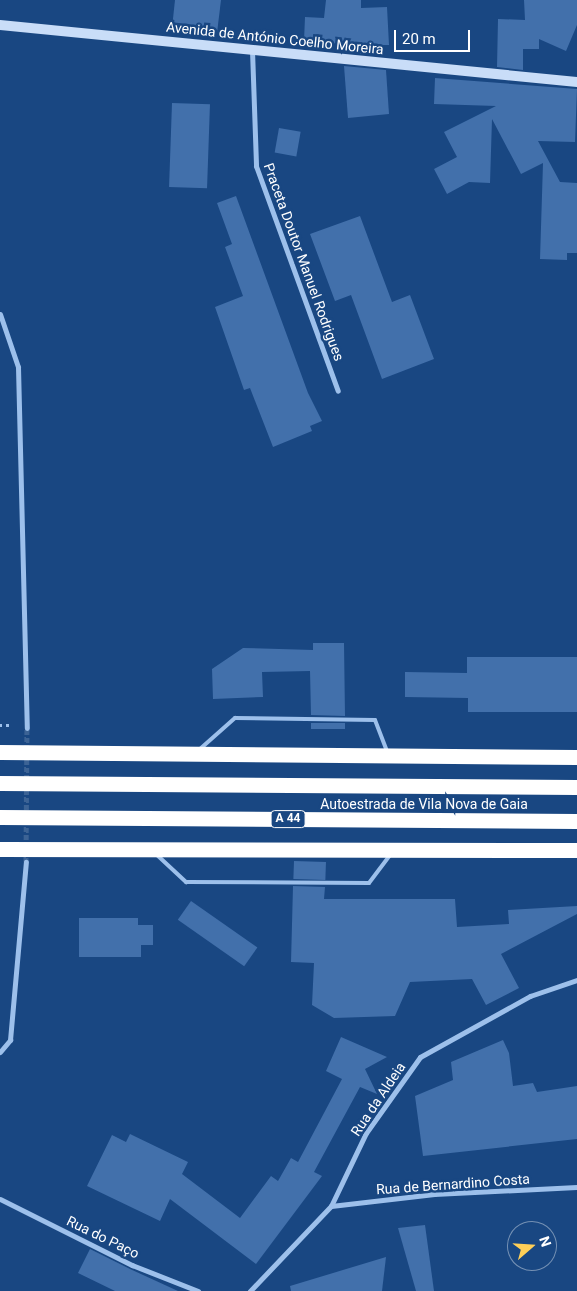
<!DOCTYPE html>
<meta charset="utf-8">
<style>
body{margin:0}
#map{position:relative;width:577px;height:1291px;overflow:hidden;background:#194782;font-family:Roboto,sans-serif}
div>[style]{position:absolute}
.building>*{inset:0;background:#4270ab;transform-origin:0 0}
.street-tunnel>*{height:5px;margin-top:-2.5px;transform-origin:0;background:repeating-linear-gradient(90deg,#3c6395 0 5px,transparent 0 7.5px)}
.path>*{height:3px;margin-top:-1.5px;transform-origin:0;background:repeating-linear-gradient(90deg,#9dc0eb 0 2.5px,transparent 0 6.5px)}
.lane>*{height:4px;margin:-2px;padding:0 2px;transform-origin:2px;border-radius:2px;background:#9dc0eb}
.street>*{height:5px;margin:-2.5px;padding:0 2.5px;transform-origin:2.5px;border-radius:2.5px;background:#9dc0eb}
.secondary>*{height:10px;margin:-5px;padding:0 5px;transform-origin:5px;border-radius:5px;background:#c9ddf8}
.highway>*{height:15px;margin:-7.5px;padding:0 7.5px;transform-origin:7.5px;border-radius:7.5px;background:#fff}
span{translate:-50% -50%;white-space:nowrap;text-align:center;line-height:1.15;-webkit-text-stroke:5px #194782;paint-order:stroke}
.shield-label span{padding:1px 4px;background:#194782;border:1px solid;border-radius:4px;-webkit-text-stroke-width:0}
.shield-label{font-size:12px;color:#fff;font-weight:700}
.street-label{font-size:14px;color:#fff}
.north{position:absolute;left:507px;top:1221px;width:50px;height:50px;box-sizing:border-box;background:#194782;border:1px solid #7591b4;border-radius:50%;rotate:71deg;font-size:14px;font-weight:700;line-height:20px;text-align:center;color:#fff}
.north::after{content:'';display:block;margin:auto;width:18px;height:22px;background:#fecf58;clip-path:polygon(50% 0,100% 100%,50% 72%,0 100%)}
.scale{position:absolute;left:394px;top:30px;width:76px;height:22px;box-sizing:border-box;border:2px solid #fff;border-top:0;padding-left:6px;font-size:15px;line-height:18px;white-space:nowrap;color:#fff;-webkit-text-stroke:4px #194782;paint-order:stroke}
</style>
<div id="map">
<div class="building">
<i style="clip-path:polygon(175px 0,221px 0,217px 33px,172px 28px)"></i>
<i style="clip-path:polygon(326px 0,361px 0,361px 8px,387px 7px,389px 45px,383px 45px,384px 56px,343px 52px,342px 44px,304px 41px,305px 17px,324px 18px)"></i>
<i style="clip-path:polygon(524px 0,577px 0,577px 25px,566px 51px,539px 39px,539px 49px,523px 49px,523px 70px,497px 67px,498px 19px,525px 20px)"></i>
<i style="clip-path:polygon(344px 66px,386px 70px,389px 114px,348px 118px)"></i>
<i style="clip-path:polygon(435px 78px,577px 89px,575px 142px,538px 141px,560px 182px,577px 183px,577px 253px,567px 253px,567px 260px,540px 259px,543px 163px,521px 174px,492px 119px,490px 183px,469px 182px,447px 194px,434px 169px,457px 157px,444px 132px,496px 106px,434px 104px)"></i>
<i style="left:172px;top:103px;width:38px;height:84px;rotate:2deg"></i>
<i style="left:279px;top:128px;width:22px;height:25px;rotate:10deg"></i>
<i style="clip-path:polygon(236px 196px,308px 393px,322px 421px,310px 426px,312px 431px,273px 447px,250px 388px,244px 390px,215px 307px,243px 296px,225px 247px,232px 244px,217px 203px)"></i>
<i style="clip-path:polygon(360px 216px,392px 302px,410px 295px,434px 359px,382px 379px,351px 295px,335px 301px,310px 234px)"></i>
<i style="clip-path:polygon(313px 643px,344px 643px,345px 716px,311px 715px,310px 671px,262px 672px,263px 697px,213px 699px,212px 669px,243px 648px,313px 650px)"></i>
<i style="clip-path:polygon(467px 657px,577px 657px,577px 712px,468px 712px,468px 698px,405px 697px,405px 672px,467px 673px)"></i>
<i style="left:311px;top:723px;width:34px;height:6px"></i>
<i style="left:294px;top:861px;width:32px;height:18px;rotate:2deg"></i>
<i style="clip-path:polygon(293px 886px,325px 887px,324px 899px,455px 899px,457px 927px,509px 924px,508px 910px,577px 906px,577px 914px,501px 954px,519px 988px,486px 1005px,472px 979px,410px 982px,395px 1016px,334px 1018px,312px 1005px,314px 963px,291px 962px)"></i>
<i style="left:191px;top:901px;width:81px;height:23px;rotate:35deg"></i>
<i style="clip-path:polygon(79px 918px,138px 918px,138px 925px,153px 925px,153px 945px,141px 945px,141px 957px,79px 957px)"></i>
<i style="clip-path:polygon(341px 1037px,387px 1057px,365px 1069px,377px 1094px,360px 1087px,314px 1172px,322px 1176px,256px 1264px,170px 1199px,160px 1221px,87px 1186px,112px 1135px,126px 1142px,130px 1134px,188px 1162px,182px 1174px,240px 1218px,271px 1176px,278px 1181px,291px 1158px,298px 1162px,342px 1079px,326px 1071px)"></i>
<i style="clip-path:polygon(503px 1040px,509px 1053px,513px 1086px,533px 1083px,537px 1092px,577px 1086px,577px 1139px,423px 1156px,415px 1096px,453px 1080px,451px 1062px)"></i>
<i style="clip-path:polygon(425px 1225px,434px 1291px,416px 1291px,398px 1228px)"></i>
<i style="clip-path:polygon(90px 1249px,130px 1269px,178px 1291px,115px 1291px,78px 1273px)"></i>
<i style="clip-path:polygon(386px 1257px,382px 1291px,291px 1291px,290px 1286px)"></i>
</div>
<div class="street-tunnel">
<i style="left:26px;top:862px;width:134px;rotate:-89.6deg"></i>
</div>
<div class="path">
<i style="left:0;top:725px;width:13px"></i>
</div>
<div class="lane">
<i style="left:200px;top:749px;width:47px;rotate:-41.5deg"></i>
<i style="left:235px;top:718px;width:140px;rotate:0.8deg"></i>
<i style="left:375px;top:720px;width:33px;rotate:69deg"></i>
<i style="left:157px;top:855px;width:40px;rotate:43deg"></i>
<i style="left:186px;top:882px;width:183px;rotate:0.3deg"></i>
<i style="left:369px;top:883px;width:35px;rotate:-53deg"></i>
</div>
<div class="street">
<i style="left:252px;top:50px;width:116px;rotate:88deg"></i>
<i style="left:256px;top:166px;width:239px;rotate:70deg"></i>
<i style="left:0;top:314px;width:56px;rotate:71.2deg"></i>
<i style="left:18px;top:367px;width:361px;rotate:88.6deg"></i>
<i style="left:0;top:1052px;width:16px;rotate:-50deg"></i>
<i style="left:10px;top:1040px;width:179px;rotate:-84.9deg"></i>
<i style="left:0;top:1199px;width:148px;rotate:26.6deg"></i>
<i style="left:132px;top:1265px;width:71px;rotate:21.5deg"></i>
<i style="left:331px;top:1206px;width:104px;rotate:-6.6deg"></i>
<i style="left:434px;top:1194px;width:143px;rotate:-2.8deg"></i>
<i style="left:250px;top:1291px;width:117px;rotate:-46.4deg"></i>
<i style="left:331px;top:1206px;width:81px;rotate:-64.4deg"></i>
<i style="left:366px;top:1133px;width:93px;rotate:-54.6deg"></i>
<i style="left:420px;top:1057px;width:126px;rotate:-29deg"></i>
<i style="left:530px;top:996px;width:50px;rotate:-18.8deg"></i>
</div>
<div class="secondary">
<i style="left:0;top:25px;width:580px;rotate:5.64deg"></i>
</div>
<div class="highway">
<i style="left:0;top:752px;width:577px;rotate:0.5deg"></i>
<i style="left:0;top:783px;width:577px;rotate:0.4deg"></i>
<i style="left:0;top:817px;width:577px;rotate:0.4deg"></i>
<i style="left:0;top:849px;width:577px;rotate:0.1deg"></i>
</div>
<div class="shield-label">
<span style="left:288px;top:819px">A 44</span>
</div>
<div class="street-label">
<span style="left:275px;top:38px;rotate:6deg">Avenida de António Coelho Moreira</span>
<span style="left:304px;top:262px;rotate:70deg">Praceta Doutor Manuel Rodrigues</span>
<span style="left:424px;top:804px">Autoestrada de Vila Nova de Gaia</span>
<span style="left:378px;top:1099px;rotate:-56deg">Rua da Aldeia</span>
<span style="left:453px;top:1184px;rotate:-4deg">Rua de Bernardino Costa</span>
<span style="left:103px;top:1237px;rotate:26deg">Rua do Paço</span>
</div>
<div class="north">N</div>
<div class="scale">20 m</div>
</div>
